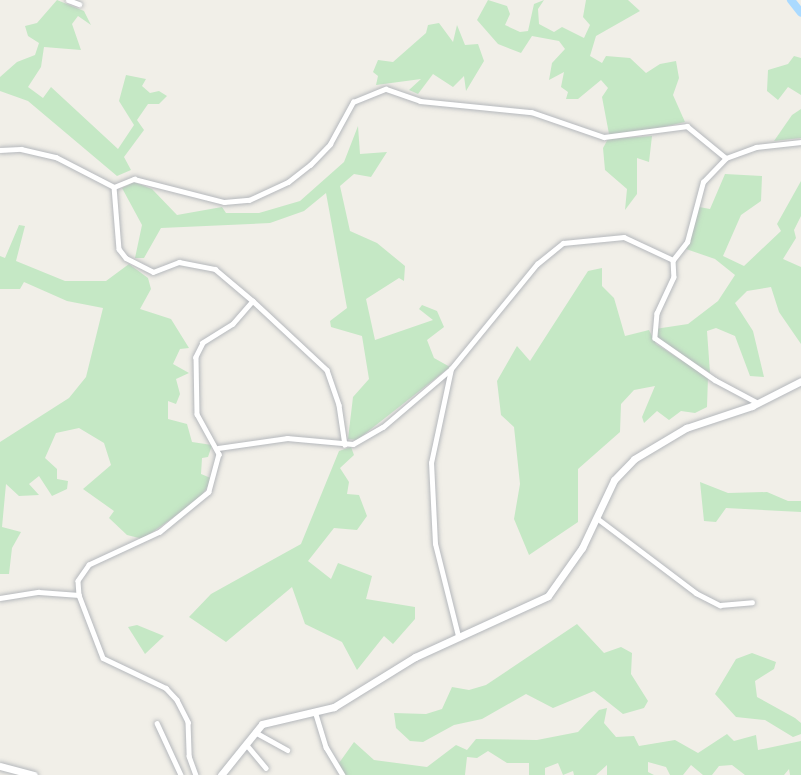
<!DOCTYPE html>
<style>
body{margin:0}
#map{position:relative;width:801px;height:775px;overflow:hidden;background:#f1efe8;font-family:Karla,sans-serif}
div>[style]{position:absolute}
.green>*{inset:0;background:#c5e8c5}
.river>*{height:8px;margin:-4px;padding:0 4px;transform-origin:4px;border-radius:4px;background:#aadaff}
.roads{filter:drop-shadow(0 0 2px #b5b8bc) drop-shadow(0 0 2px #b5b8bc)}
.street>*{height:4.5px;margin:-2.25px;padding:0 2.25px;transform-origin:2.25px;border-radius:2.25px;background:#fff}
.secondary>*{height:7px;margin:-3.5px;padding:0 3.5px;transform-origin:3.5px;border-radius:3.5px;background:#fff}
span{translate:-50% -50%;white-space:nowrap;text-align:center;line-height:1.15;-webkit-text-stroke:5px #fff;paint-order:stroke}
</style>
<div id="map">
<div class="green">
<i style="clip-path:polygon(57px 0,84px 11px,91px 25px,78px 16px,72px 24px,81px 50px,44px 47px,41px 67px,28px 87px,43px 98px,51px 87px,118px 149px,134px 125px,119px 101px,126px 75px,146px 79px,142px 86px,150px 93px,159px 91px,167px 96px,159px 104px,148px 104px,137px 120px,144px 130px,124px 157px,131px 170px,117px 176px,28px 101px,0 91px,0 77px,17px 62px,35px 55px,39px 43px,28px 36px,25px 26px,37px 23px)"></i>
<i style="clip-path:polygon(488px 0,507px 6px,510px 14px,505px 25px,520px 32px,528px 31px,534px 4px,544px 0,538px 9px,539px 24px,554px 32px,562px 27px,584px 38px,590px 25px,583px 17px,586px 0,628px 0,640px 11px,596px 36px,590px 56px,602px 63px,606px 56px,630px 58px,646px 73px,660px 64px,676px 61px,679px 78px,673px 95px,685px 122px,624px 136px,609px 134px,602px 97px,608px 88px,601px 80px,578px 99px,566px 99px,568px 92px,561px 87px,564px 72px,549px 80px,552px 63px,565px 49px,559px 41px,532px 36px,521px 53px,498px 44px,477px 20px)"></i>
<i style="clip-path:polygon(439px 23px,453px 42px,457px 25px,465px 45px,478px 44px,484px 61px,466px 91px,464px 76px,453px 87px,433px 74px,418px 94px,409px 90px,421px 79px,376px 85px,378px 76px,373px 72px,378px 60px,393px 62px,426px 33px,428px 25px)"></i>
<i style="clip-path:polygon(794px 56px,801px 58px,801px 95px,788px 87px,778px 100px,767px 91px,768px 70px,788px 64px)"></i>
<i style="clip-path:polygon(801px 109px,801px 138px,774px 141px,792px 115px)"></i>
<i style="clip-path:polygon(358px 126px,360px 154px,387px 152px,371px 177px,354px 174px,340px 186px,350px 231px,377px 243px,405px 266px,404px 281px,399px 278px,366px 299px,375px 340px,433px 320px,419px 309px,422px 305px,437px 311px,444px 327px,427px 340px,434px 358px,450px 367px,357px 440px,348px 439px,353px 397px,369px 379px,362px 336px,331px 327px,330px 321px,347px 308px,326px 193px,304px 211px,270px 223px,161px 228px,144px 258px,135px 258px,142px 225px,122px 188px,134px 182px,152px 189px,177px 215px,222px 207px,226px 213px,259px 213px,300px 201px,344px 162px)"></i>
<i style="clip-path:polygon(652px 136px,649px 162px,637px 158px,637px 194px,625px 210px,627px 189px,605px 170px,603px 148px,608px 139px)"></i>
<i style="clip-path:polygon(725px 174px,762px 176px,761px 201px,741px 215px,723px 256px,744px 266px,781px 231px,777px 224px,801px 181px,801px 216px,794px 230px,796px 238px,783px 259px,801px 267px,801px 344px,779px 312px,771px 287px,747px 291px,735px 303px,753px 331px,764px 377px,750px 376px,735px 336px,716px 328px,707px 331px,710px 373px,659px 340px,655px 329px,688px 324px,718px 301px,735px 275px,715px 259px,686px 249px,699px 207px,710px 209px)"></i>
<i style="clip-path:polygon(19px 225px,25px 226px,16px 261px,65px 281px,106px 281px,129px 264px,148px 278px,151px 289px,140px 309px,171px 319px,189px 348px,180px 349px,173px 364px,189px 373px,176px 379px,180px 394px,176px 404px,168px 401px,168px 419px,187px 424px,192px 442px,212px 445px,208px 457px,202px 458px,201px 474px,213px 479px,199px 499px,143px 539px,127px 535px,109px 518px,114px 511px,83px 489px,111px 465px,104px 443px,79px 428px,56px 433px,45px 458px,57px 469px,57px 479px,68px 481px,67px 489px,52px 496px,39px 476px,29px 484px,39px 495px,19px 496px,6px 484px,2px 527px,21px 532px,12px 548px,9px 574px,0 574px,0 442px,69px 398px,86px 377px,103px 308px,67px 301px,24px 282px,20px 289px,0 289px,0 256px,5px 258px)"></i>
<i style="clip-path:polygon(602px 268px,602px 286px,614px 298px,625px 336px,649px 330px,656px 344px,708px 377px,707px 407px,695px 413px,681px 411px,669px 420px,657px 411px,644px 423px,642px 417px,655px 386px,634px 390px,621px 404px,620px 432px,578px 469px,578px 522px,529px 555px,514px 519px,520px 484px,514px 427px,501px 415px,497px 381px,517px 346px,530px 361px,588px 271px)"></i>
<i style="clip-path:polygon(351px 447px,354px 455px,340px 468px,349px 482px,347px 494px,359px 495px,367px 516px,357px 530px,334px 528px,308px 561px,331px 579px,338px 563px,372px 576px,366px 599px,415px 607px,415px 619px,393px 644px,384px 636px,357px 670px,342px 642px,305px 624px,292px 587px,226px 642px,189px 617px,211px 594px,301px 544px,339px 451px)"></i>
<i style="clip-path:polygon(700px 482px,728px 493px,767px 492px,788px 501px,801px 501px,801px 512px,726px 508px,716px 522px,704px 521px)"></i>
<i style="clip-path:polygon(577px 624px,604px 653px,621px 647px,632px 653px,631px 674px,648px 701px,644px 708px,623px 714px,594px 691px,553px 708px,526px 694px,482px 719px,454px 725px,423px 742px,410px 741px,396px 728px,394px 713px,426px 714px,442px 709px,452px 687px,469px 690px,486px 685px)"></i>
<i style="clip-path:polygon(137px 625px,164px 636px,145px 654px,128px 627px)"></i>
<i style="clip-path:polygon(752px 653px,776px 662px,774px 669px,755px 681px,757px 697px,795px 718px,801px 723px,801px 734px,793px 737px,765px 720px,736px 717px,715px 694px,736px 659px)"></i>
<i style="clip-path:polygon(607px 708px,604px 723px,616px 737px,634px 736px,639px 746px,675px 740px,698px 753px,727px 734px,734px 741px,756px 735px,758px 750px,801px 741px,801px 775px,790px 775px,789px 769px,784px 775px,745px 775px,732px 765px,719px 766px,712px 775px,703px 775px,691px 765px,683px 775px,670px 775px,666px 767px,648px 762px,648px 772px,654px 775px,607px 775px,607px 765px,596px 775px,574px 775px,573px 771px,563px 775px,558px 763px,545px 768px,545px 775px,529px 775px,529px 763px,507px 763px,488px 751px,477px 758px,467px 757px,465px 775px,344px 775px,339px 763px,354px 742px,374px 760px,427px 767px,456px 745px,467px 750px,476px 739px,537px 740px,578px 732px,599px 710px)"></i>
</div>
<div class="river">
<i style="left:791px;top:0;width:16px;rotate:52deg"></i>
</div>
<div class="roads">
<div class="street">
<i style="left:68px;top:0;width:12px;rotate:20deg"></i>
<i style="left:0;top:150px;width:21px;rotate:-3deg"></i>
<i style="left:21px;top:149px;width:36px;rotate:13deg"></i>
<i style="left:56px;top:157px;width:65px;rotate:27.3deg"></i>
<i style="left:114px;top:187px;width:62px;rotate:85.4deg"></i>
<i style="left:119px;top:249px;width:11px;rotate:52deg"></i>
<i style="left:126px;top:258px;width:30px;rotate:27deg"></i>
<i style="left:153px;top:272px;width:28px;rotate:-21deg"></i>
<i style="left:179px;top:262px;width:37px;rotate:11deg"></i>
<i style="left:215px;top:269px;width:50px;rotate:40.1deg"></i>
<i style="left:253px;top:301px;width:30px;rotate:131deg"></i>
<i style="left:233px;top:324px;width:36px;rotate:148deg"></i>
<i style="left:203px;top:343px;width:16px;rotate:117deg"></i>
<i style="left:196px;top:357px;width:57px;rotate:89deg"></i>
<i style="left:197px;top:414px;width:46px;rotate:61.2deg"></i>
<i style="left:219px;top:454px;width:39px;rotate:105deg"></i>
<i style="left:209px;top:492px;width:63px;rotate:140.8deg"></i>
<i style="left:160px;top:532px;width:78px;rotate:155.1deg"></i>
<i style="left:89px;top:565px;width:19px;rotate:125deg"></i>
<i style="left:78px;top:581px;width:14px;rotate:86deg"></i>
<i style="left:79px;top:595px;width:67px;rotate:69.1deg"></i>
<i style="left:103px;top:658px;width:70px;rotate:25.5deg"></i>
<i style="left:166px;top:688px;width:16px;rotate:47deg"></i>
<i style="left:177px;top:700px;width:25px;rotate:63deg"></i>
<i style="left:188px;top:722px;width:34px;rotate:88deg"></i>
<i style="left:189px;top:756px;width:20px;rotate:70deg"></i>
<i style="left:114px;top:187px;width:22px;rotate:-22deg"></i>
<i style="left:134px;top:179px;width:93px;rotate:14.3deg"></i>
<i style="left:224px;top:202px;width:25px;rotate:-5deg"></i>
<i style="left:249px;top:200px;width:43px;rotate:-24.8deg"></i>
<i style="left:288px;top:182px;width:28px;rotate:-38deg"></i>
<i style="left:310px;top:165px;width:29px;rotate:-46deg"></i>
<i style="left:330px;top:144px;width:48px;rotate:-61.3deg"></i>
<i style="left:353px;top:102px;width:35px;rotate:-22deg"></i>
<i style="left:386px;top:89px;width:36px;rotate:19deg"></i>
<i style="left:420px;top:101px;width:112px;rotate:5.7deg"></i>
<i style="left:531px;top:112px;width:77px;rotate:18.9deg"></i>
<i style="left:604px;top:137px;width:84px;rotate:-7.5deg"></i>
<i style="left:687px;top:126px;width:50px;rotate:39.4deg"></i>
<i style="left:673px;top:260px;width:17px;rotate:87deg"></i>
<i style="left:674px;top:277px;width:40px;rotate:115deg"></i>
<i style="left:657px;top:313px;width:25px;rotate:95deg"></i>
<i style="left:655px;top:338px;width:73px;rotate:35deg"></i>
<i style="left:715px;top:380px;width:49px;rotate:28.1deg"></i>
<i style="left:253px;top:301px;width:101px;rotate:43deg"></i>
<i style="left:327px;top:370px;width:37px;rotate:71deg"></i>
<i style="left:339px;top:405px;width:40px;rotate:81.5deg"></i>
<i style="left:218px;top:448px;width:70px;rotate:-8.2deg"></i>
<i style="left:287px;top:438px;width:66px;rotate:5.2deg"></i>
<i style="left:353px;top:444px;width:34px;rotate:-30deg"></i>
<i style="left:383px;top:427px;width:89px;rotate:-40.5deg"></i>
<i style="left:597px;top:518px;width:124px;rotate:37.1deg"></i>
<i style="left:696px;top:593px;width:27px;rotate:27deg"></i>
<i style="left:720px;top:605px;width:32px;rotate:-5deg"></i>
<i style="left:0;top:598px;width:39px;rotate:-9deg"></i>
<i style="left:39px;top:592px;width:40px;rotate:4.3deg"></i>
<i style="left:458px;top:636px;width:95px;rotate:-104deg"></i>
<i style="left:435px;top:544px;width:81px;rotate:-92.8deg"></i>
<i style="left:431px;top:463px;width:96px;rotate:-78deg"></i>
<i style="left:451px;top:369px;width:136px;rotate:-50.7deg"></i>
<i style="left:537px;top:264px;width:33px;rotate:-39deg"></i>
<i style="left:563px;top:243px;width:61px;rotate:-5.6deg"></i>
<i style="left:624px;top:237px;width:54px;rotate:25.1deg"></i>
<i style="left:673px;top:260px;width:23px;rotate:-52deg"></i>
<i style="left:687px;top:242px;width:62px;rotate:-75.1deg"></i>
<i style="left:703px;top:182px;width:33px;rotate:-46deg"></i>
<i style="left:726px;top:158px;width:32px;rotate:-20deg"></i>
<i style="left:756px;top:147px;width:45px;rotate:-6.3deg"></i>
<i style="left:315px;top:711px;width:38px;rotate:73deg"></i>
<i style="left:326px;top:747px;width:33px;rotate:59deg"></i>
<i style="left:157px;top:723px;width:57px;rotate:65.2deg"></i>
<i style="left:255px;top:732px;width:37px;rotate:29deg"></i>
<i style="left:246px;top:744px;width:31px;rotate:50deg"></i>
</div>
<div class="secondary">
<i style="left:0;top:766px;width:35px;rotate:15deg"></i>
<i style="left:221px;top:775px;width:65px;rotate:-51.2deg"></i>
<i style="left:262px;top:724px;width:74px;rotate:-13.3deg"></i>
<i style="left:334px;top:707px;width:95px;rotate:-31.7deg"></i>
<i style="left:415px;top:657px;width:146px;rotate:-24.6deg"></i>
<i style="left:548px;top:596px;width:59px;rotate:-54.7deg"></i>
<i style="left:582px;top:548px;width:75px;rotate:-64.8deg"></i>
<i style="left:614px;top:480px;width:29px;rotate:-46deg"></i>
<i style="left:634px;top:459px;width:61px;rotate:-30.8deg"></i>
<i style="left:686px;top:428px;width:70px;rotate:-18.4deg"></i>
<i style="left:752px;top:406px;width:55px;rotate:-27deg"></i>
</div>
</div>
</div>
